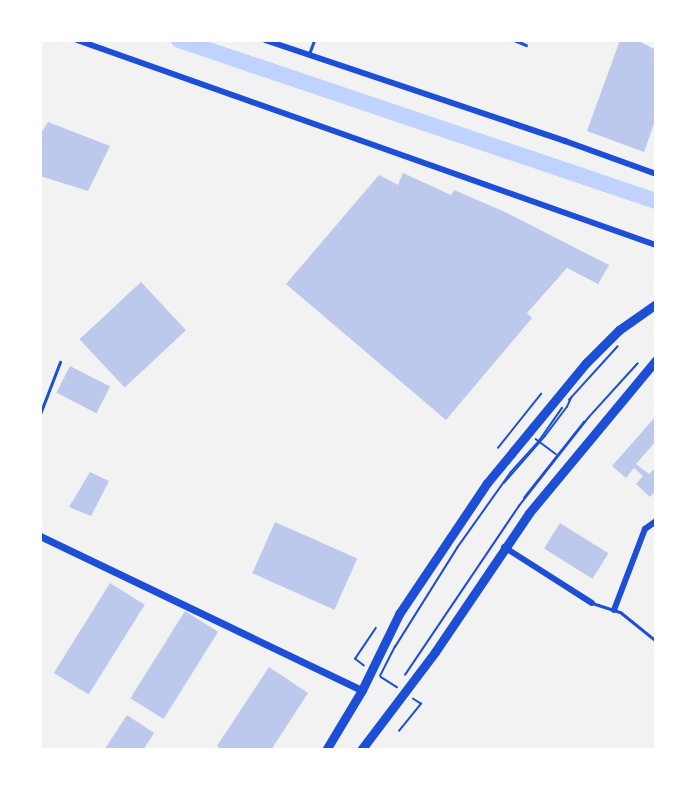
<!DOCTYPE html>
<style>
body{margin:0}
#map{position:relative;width:696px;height:790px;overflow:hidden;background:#f2f2f2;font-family:"Sofia Sans Condensed",sans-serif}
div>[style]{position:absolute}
.river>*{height:16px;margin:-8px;padding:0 8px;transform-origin:8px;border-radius:8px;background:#bfd3fe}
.building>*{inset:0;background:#bdc9ec;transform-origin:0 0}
.path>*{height:1.5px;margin:-0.75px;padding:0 0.75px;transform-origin:0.75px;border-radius:0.75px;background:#1d4ed8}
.service>*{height:3px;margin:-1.5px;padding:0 1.5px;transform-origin:1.5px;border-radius:1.5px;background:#1d4ed8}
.minor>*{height:6px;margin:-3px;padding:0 3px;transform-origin:3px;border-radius:3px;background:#1d4ed8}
.tertiary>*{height:7px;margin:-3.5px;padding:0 3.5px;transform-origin:3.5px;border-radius:3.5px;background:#1d4ed8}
.trunk>*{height:9px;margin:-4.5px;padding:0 4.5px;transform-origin:4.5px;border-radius:4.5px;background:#1d4ed8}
span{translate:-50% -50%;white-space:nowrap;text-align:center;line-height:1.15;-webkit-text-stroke:5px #fff;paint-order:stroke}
.frame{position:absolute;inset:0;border:42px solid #fff;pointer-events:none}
</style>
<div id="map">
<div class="river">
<i style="left:179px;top:40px;width:503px;rotate:18.65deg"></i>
</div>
<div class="building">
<i style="clip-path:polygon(620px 40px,637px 40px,656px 50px,656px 118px,644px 152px,587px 131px)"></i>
<i style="clip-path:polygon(48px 122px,110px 146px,88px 191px,40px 176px,40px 135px)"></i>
<i style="clip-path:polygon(403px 173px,451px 195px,454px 190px,505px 212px,609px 265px,598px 284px,567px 268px,527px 313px,532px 318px,446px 420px,286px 284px,379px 175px,398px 185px)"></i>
<i style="left:141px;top:282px;width:66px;height:84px;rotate:47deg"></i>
<i style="left:70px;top:366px;width:45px;height:30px;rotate:27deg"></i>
<i style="clip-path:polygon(656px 416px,656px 441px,636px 464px,649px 474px,656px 467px,656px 490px,650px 497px,636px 484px,643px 476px,634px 468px,626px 478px,612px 466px)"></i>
<i style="clip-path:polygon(90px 472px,109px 481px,91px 516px,69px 507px)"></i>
<i style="left:275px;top:522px;width:90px;height:56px;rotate:24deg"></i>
<i style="left:560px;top:523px;width:57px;height:30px;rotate:32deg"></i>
<i style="left:110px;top:583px;width:41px;height:106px;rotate:32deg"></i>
<i style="left:185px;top:611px;width:39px;height:103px;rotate:32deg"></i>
<i style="clip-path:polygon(269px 667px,308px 693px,271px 750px,222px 750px,217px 746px)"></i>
<i style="clip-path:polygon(127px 715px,154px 733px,143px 750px,104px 750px)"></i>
</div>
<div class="path">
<i style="left:569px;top:400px;width:72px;rotate:-47.8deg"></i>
<i style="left:536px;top:439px;width:25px;rotate:37deg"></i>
<i style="left:498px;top:448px;width:69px;rotate:-51.5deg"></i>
<i style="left:504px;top:483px;width:62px;rotate:-48.9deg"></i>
<i style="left:545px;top:436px;width:36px;rotate:-53deg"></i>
<i style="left:567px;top:407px;width:10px;rotate:-66deg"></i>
<i style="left:524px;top:498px;width:97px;rotate:-51.7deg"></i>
<i style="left:364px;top:666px;width:11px;rotate:-142deg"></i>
<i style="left:355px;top:659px;width:37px;rotate:-56deg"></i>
<i style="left:405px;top:675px;width:204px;rotate:-56deg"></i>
<i style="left:519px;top:506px;width:113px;rotate:-51.8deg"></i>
<i style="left:589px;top:417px;width:72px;rotate:-47.8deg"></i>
<i style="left:380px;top:676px;width:33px;rotate:-63deg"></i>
<i style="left:395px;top:647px;width:117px;rotate:-57.9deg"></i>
<i style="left:457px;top:548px;width:93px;rotate:-54.6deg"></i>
<i style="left:511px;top:472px;width:42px;rotate:-47.9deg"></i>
<i style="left:539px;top:441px;width:40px;rotate:-55.1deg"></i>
<i style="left:381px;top:677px;width:19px;rotate:32deg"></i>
<i style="left:399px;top:731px;width:35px;rotate:-51deg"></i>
<i style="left:421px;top:704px;width:9px;rotate:-148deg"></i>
</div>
<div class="service">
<i style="left:514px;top:40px;width:13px;rotate:23deg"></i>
<i style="left:309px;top:54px;width:15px;rotate:-70deg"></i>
<i style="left:40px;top:414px;width:56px;rotate:-69deg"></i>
<i style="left:592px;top:603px;width:29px;rotate:18deg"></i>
<i style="left:620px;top:612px;width:46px;rotate:38.9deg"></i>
</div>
<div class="minor">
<i style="left:77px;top:40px;width:614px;rotate:19.5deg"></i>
<i style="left:265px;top:40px;width:317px;rotate:18.6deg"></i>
<i style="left:565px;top:141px;width:97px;rotate:19.9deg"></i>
<i style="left:504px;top:547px;width:104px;rotate:32.5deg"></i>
<i style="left:614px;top:610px;width:87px;rotate:-69.1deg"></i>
<i style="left:645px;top:529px;width:14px;rotate:-36deg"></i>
</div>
<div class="tertiary">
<i style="left:40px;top:536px;width:357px;rotate:25.6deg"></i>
</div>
<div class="trunk">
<i style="left:326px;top:750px;width:70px;rotate:-59deg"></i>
<i style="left:362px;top:690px;width:85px;rotate:-64deg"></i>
<i style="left:399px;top:614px;width:158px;rotate:-56.1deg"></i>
<i style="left:487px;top:483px;width:156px;rotate:-50.5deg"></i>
<i style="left:586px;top:363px;width:47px;rotate:-45deg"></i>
<i style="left:619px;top:330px;width:45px;rotate:-35.1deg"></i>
<i style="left:361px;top:750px;width:123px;rotate:-52.9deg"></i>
<i style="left:435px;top:652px;width:168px;rotate:-55.9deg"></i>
<i style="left:529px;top:513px;width:199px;rotate:-50.3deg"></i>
</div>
<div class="frame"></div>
</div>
